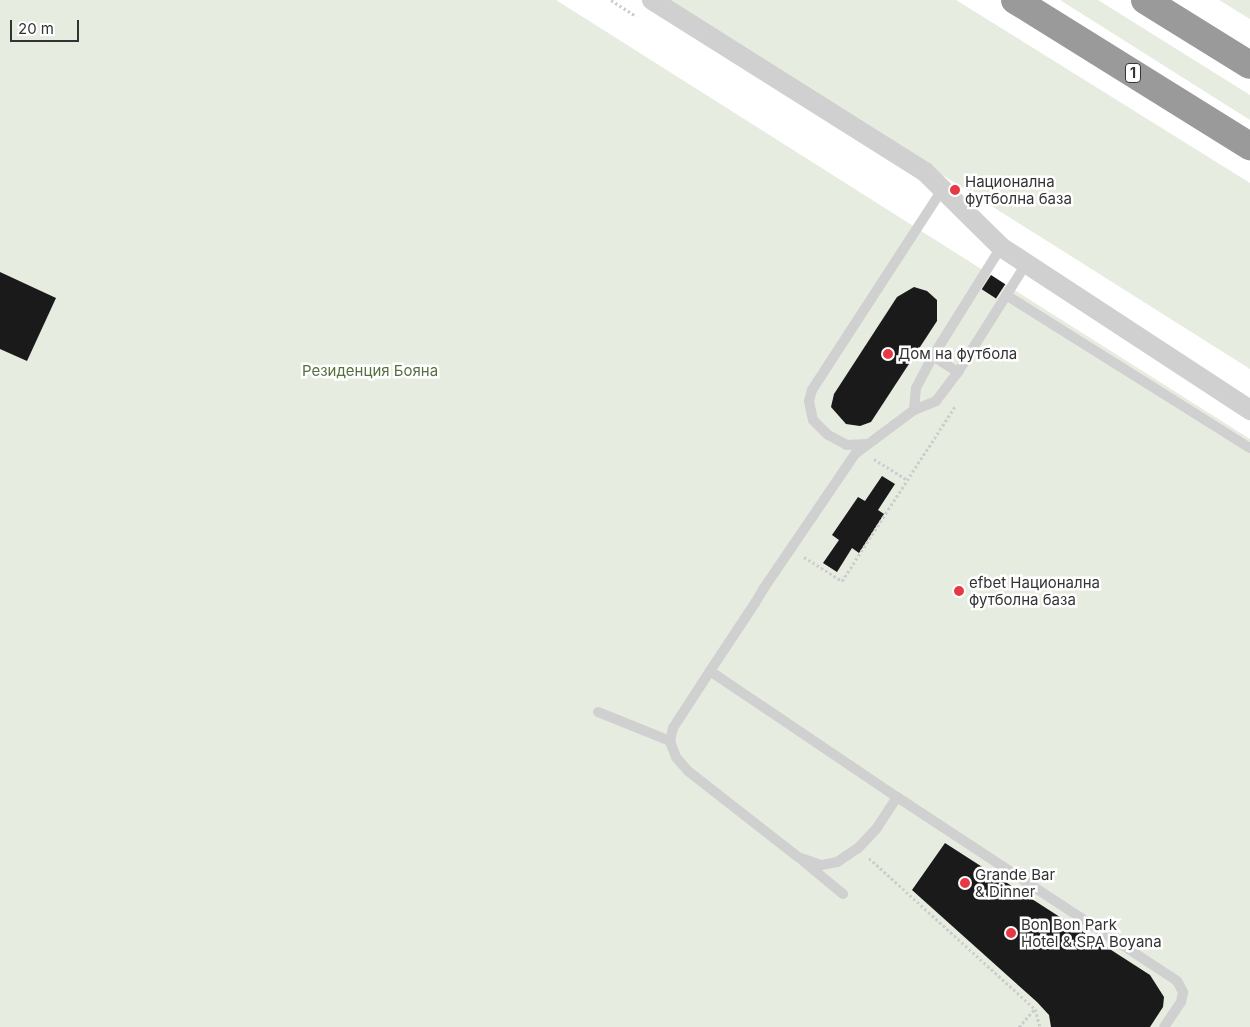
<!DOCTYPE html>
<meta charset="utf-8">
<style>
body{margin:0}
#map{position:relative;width:1250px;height:1027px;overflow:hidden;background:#fff;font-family:Inter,sans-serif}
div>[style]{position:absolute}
.green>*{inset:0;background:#e6ecdf}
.building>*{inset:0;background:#1a1a1a;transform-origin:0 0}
.path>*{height:3px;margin-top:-1.5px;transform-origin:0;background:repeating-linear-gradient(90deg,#cdcdcd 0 2.5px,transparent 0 5px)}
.lane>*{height:10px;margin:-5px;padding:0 5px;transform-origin:5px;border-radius:5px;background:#d0d0d0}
.street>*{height:20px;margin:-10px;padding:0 10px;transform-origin:10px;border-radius:10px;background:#d0d0d0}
.highway>*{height:28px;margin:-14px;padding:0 14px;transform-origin:14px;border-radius:14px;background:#9a9a9a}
.dots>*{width:14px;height:14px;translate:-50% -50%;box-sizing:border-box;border:2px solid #fff;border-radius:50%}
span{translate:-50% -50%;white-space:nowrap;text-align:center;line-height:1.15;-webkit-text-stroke:5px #fff;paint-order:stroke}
.shield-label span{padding:1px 4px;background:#fff;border:1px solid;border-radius:4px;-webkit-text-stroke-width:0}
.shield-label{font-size:14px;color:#333;font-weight:700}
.poi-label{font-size:15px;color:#333}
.left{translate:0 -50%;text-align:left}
.park-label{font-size:15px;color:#56703f}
.scale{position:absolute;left:10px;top:20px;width:69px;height:22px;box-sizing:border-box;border:2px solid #333;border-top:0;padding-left:6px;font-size:15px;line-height:18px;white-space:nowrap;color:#333;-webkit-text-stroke:4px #fff;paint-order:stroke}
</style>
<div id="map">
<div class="green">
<i style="clip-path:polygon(0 0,556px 0,1250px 439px,1250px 1027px,0 1027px)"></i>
<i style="clip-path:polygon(665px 0,956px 0,1250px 183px,1250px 369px)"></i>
<i style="clip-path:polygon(1060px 0,1098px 0,1250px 95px,1250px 120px)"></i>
<i style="clip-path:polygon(1219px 0,1250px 0,1250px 19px)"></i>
</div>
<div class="building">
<i style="clip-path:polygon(0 272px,56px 298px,27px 361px,0 349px)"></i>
<i style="left:991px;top:275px;width:17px;height:17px;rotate:33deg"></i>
<i style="clip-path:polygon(914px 287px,927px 291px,937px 300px,937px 321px,871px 422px,860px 426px,846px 424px,831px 407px,834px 394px,897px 297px)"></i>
<i style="clip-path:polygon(882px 476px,895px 484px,878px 510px,884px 514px,859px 553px,852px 548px,837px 572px,823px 563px,839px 540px,832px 535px,858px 497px,865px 501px)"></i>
<i style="clip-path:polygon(945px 843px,1150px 975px,1164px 997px,1163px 1007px,1150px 1027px,1051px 1027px,1049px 1015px,1037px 1002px,912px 890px)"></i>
</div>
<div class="path">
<i style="left:611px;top:0;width:30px;rotate:33deg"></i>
<i style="left:874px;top:459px;width:39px;rotate:32deg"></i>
<i style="left:804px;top:557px;width:45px;rotate:32.3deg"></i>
<i style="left:842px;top:581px;width:208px;rotate:-57.1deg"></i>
<i style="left:869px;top:858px;width:224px;rotate:42.3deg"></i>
<i style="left:1035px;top:1009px;width:19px;rotate:74deg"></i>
<i style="left:1019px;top:1027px;width:23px;rotate:-49deg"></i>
</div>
<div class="lane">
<i style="left:1006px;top:295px;width:288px;rotate:32.1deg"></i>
<i style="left:933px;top:356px;width:30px;rotate:33deg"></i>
<i style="left:914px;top:410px;width:22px;rotate:-85deg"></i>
<i style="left:916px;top:388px;width:36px;rotate:-62deg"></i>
<i style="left:933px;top:356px;width:128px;rotate:-58deg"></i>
<i style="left:867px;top:444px;width:20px;rotate:177deg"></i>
<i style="left:847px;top:445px;width:21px;rotate:-152deg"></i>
<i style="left:828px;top:435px;width:21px;rotate:-135deg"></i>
<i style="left:813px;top:420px;width:19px;rotate:-102deg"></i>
<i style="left:809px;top:401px;width:11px;rotate:-75deg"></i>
<i style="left:812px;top:390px;width:241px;rotate:-57deg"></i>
<i style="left:710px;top:671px;width:225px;rotate:34deg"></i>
<i style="left:897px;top:797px;width:38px;rotate:123deg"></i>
<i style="left:876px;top:829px;width:26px;rotate:133deg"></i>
<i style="left:858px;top:848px;width:25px;rotate:146deg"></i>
<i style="left:837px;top:862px;width:16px;rotate:169deg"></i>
<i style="left:821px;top:865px;width:24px;rotate:-161deg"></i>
<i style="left:798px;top:857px;width:140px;rotate:-142deg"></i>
<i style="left:688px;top:771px;width:18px;rotate:-131deg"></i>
<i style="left:676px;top:757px;width:17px;rotate:-111deg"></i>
<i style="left:670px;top:741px;width:13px;rotate:-77deg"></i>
<i style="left:673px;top:728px;width:68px;rotate:-57deg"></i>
<i style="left:710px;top:671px;width:82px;rotate:-56.5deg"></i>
<i style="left:755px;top:603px;width:17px;rotate:-59deg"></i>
<i style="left:764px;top:588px;width:162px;rotate:-55.8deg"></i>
<i style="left:855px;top:454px;width:74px;rotate:-36.7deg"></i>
<i style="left:914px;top:410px;width:24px;rotate:-22deg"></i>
<i style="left:936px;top:401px;width:36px;rotate:-53deg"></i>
<i style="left:958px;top:372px;width:128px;rotate:-57.8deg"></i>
<i style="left:598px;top:712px;width:78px;rotate:21.9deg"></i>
<i style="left:897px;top:797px;width:335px;rotate:33.3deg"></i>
<i style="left:1177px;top:981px;width:13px;rotate:61deg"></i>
<i style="left:1183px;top:992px;width:10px;rotate:101deg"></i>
<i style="left:1181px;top:1002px;width:30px;rotate:124deg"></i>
<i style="left:803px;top:861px;width:52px;rotate:39.5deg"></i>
</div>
<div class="street">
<i style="left:652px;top:0;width:323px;rotate:32.2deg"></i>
<i style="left:925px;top:172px;width:107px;rotate:44.6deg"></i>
<i style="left:1001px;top:247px;width:298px;rotate:33.2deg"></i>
</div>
<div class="highway">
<i style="left:1015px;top:0;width:277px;rotate:31.9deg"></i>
<i style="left:1145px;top:0;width:123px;rotate:31.8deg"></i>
</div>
<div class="dots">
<i style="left:955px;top:190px;background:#e63946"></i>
<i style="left:888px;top:354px;background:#e63946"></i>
<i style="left:959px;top:591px;background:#e63946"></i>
<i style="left:965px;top:883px;background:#e63946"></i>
<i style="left:1011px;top:933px;background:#e63946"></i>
</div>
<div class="shield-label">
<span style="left:1133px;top:73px">1</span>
</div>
<div class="poi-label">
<span class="left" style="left:965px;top:190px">Национална<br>футболна база</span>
<span class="left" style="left:898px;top:354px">Дом на футбола</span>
<span class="left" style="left:969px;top:591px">efbet Национална<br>футболна база</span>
<span class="left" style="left:975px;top:883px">Grande Bar<br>&amp; Dinner</span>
<span class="left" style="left:1021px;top:933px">Bon Bon Park<br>Hotel &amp; SPA Boyana</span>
</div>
<div class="park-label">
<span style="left:370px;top:371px">Резиденция Бояна</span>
</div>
<div class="scale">20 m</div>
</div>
